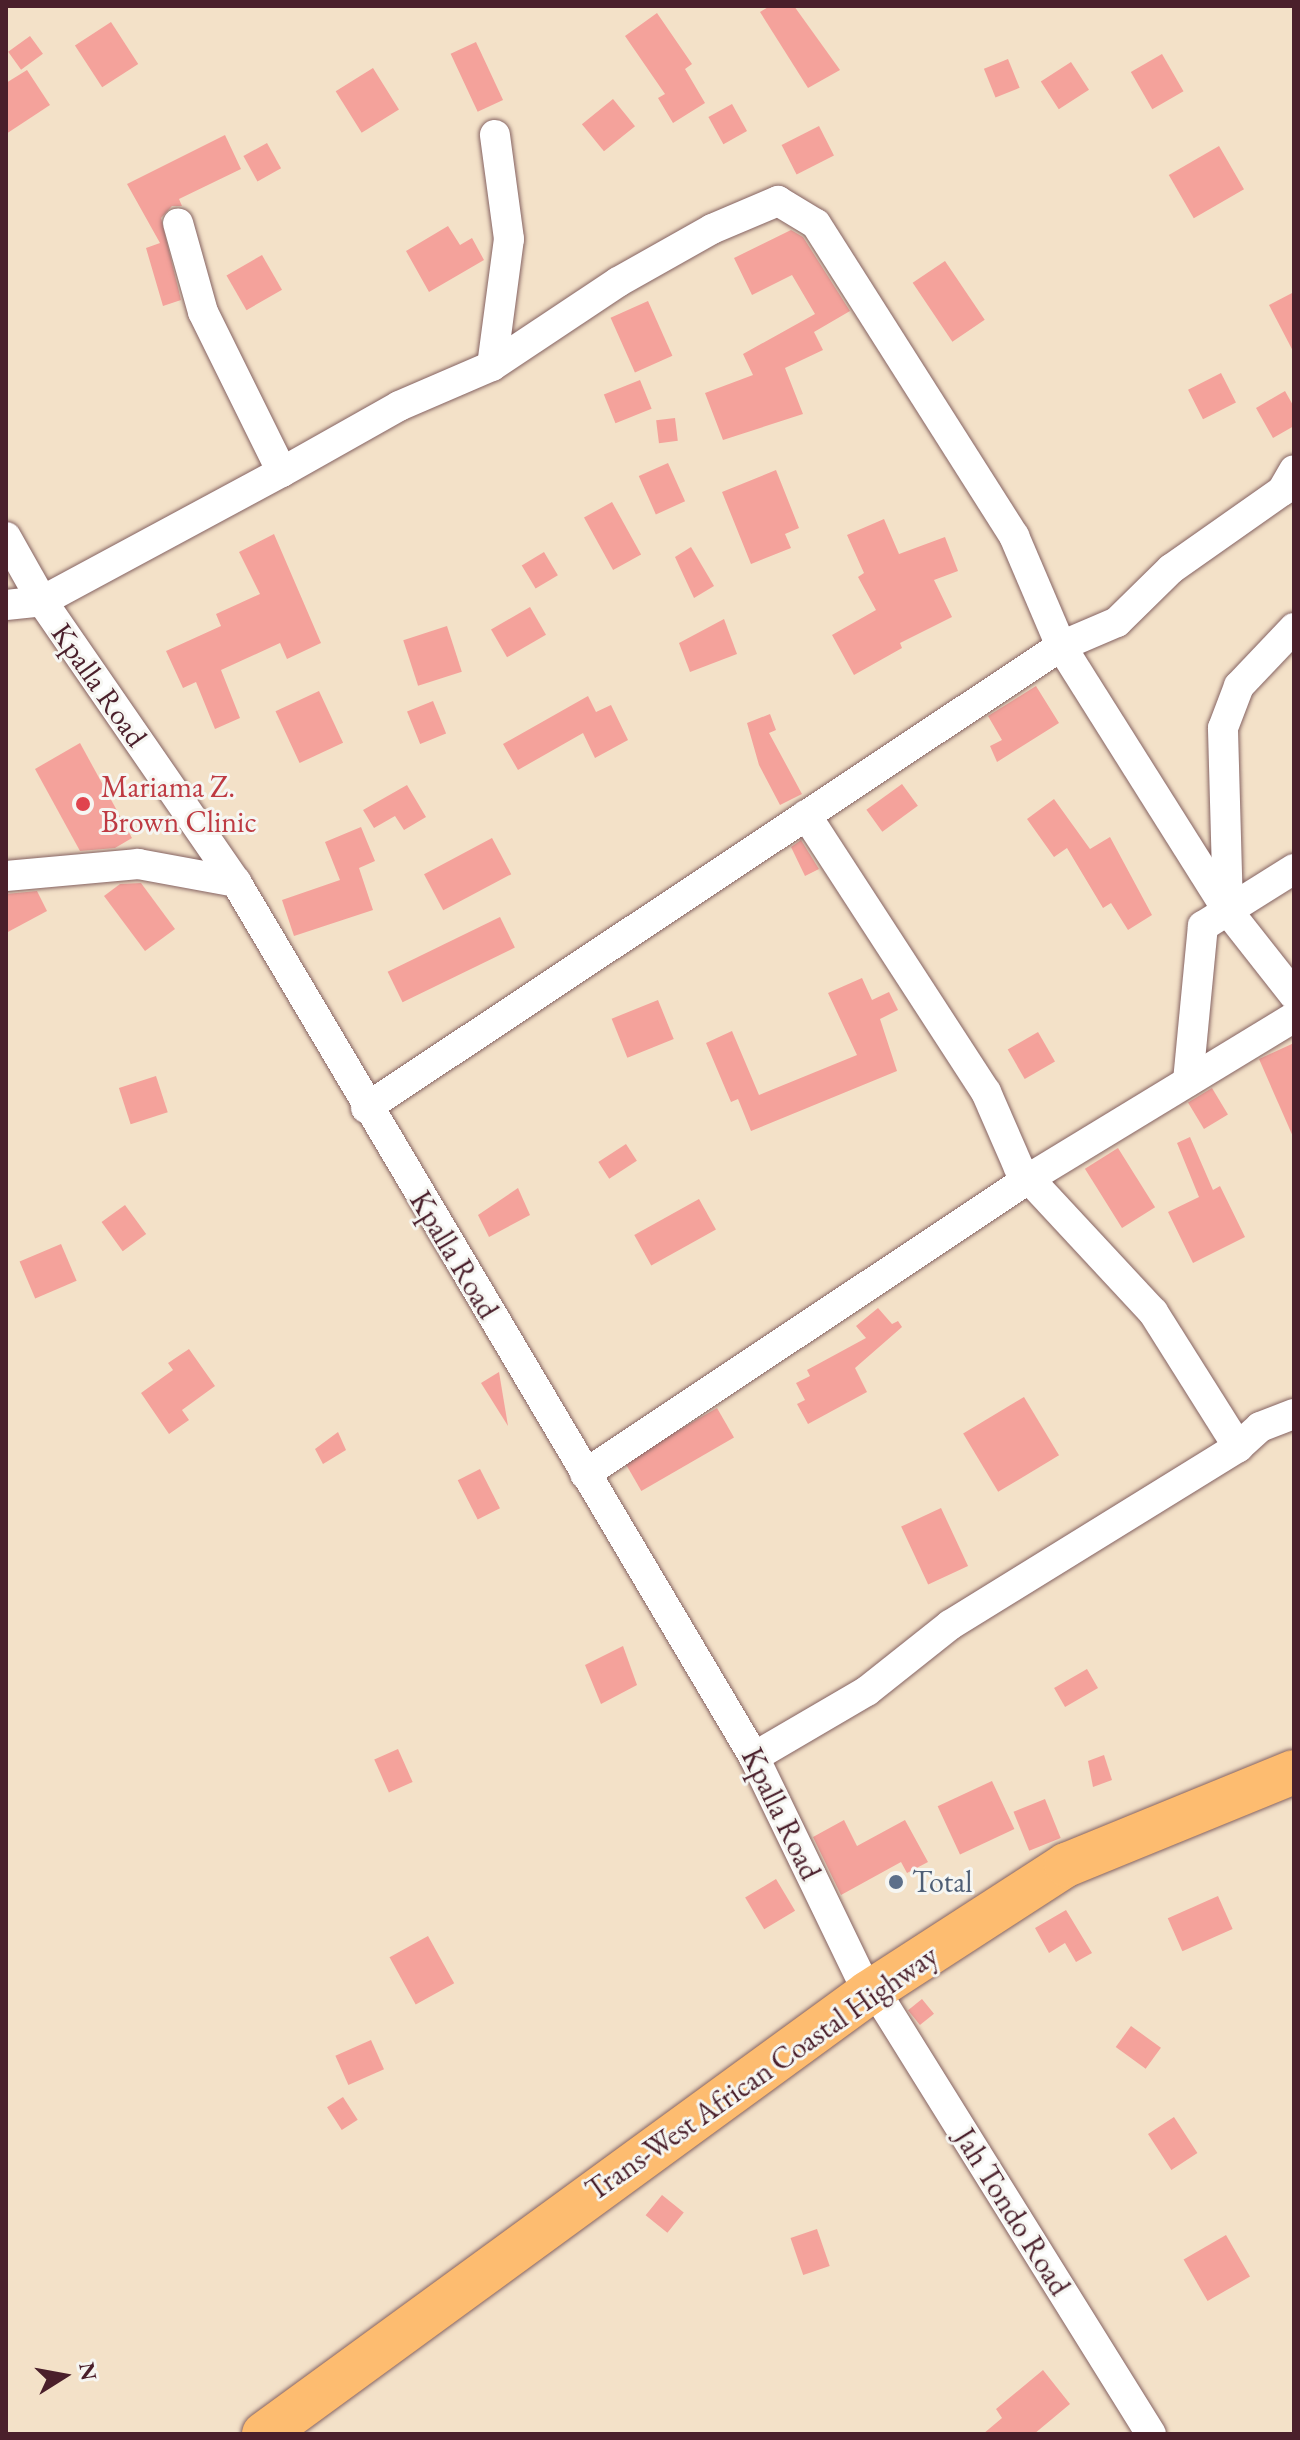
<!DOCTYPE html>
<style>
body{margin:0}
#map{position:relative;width:1300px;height:2440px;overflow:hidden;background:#f3e1c8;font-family:"EB Garamond",serif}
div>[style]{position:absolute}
.building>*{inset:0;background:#f4a29b;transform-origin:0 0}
.roads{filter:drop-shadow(0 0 2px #856362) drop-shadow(0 0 2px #856362)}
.minor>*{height:30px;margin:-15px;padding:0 15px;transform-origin:15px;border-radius:15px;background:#fff}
.highway>*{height:44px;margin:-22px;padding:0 22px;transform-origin:22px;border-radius:22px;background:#fdbc70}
.dots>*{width:22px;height:22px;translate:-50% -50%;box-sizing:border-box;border:4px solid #f6f6f2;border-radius:50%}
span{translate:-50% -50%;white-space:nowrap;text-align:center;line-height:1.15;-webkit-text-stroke:6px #f6f6f2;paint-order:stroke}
.street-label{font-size:30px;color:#4a1f2b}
.health-label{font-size:30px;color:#be3a42}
.left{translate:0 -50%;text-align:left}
.service-label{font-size:30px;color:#4e5e75}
.frame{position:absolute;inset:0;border:8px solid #4a1f2b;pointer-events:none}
.north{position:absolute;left:24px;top:2336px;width:80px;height:80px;-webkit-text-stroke:6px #f6f6f2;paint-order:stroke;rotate:79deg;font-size:22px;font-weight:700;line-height:32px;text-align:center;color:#4a1f2b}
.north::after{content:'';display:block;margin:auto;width:28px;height:36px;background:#4a1f2b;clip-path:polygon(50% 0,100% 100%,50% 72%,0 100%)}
</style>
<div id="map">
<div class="building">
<i style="clip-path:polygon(770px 6px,794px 6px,840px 70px,808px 88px,760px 12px)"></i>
<i style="clip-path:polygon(657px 13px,692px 64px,685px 69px,705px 103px,673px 123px,658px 98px,665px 94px,625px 36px)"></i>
<i style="left:111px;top:22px;width:50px;height:43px;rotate:57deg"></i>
<i style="left:30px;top:36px;width:22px;height:27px;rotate:54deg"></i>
<i style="left:476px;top:42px;width:64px;height:28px;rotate:65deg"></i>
<i style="left:1162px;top:54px;width:43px;height:36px;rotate:60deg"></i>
<i style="left:1008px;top:59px;width:31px;height:26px;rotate:68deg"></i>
<i style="left:1071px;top:62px;width:33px;height:36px;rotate:57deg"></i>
<i style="left:373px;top:68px;width:49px;height:44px;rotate:58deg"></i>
<i style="clip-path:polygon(27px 70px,50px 105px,6px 134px,6px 83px)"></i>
<i style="left:613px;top:99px;width:35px;height:40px;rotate:51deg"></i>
<i style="left:732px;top:104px;width:31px;height:27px;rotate:61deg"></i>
<i style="left:819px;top:126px;width:33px;height:42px;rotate:63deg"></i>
<i style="clip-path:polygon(225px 135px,241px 169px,179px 199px,182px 206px,172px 206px,161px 218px,181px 300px,163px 306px,146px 248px,160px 243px,127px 184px)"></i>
<i style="left:267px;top:143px;width:29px;height:27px;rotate:61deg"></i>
<i style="left:1219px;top:146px;width:50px;height:58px;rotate:60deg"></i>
<i style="clip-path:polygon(448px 226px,460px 245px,472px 238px,484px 260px,429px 292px,406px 251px)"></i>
<i style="clip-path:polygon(791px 230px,803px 237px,850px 311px,814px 332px,823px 350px,785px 368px,803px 414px,723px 440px,705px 393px,753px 375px,743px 354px,815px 314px,792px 275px,752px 295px,734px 258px)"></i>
<i style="left:262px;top:255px;width:40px;height:41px;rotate:60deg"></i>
<i style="left:945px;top:261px;width:71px;height:39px;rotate:56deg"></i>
<i style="clip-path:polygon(1294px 292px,1294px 353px,1269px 305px)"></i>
<i style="left:648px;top:301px;width:60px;height:41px;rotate:66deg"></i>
<i style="left:1221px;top:373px;width:33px;height:37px;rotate:63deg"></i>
<i style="left:640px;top:380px;width:31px;height:39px;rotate:68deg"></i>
<i style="clip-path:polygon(1285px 391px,1294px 407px,1294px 426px,1273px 438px,1256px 408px)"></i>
<i style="left:675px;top:418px;width:23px;height:19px;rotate:83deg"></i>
<i style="left:668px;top:463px;width:42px;height:32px;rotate:66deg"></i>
<i style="clip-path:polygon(776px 470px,799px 528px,785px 534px,791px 548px,751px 564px,722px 492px)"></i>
<i style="left:612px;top:502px;width:60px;height:32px;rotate:61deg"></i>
<i style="clip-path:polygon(884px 519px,899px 554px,945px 537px,958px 571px,934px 580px,952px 617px,900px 643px,902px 648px,854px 675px,832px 635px,876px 610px,858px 577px,864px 573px,847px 535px)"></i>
<i style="clip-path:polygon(274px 534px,321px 643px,287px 659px,280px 643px,221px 670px,240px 718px,215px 729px,196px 682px,183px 688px,166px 651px,221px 626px,216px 614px,260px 594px,239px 552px)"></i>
<i style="clip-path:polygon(691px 547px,714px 586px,694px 598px,675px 557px)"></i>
<i style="left:544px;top:552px;width:27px;height:26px;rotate:59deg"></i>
<i style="left:530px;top:607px;width:32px;height:45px;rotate:60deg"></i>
<i style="clip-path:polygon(724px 619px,737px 654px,690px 672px,679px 643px)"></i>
<i style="left:447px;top:626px;width:48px;height:46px;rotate:72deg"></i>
<i style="clip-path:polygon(1036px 686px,1059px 723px,997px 762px,990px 746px,1002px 740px,988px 716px)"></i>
<i style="left:319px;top:691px;width:57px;height:48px;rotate:65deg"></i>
<i style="clip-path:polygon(588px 696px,596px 712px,611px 705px,628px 740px,595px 758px,583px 733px,518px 770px,503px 744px)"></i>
<i style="left:433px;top:701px;width:35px;height:28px;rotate:68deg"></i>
<i style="clip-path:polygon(770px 714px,776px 730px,769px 733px,802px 794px,780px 805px,759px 765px,747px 723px)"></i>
<i style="clip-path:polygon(80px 743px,132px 838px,115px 848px,80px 851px,35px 769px)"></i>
<i style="left:902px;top:784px;width:27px;height:44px;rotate:54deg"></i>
<i style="clip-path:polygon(407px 785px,426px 817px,404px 830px,395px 816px,374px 828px,363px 810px)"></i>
<i style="clip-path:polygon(1054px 799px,1090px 849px,1110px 837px,1152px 915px,1128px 930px,1111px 903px,1103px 908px,1067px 848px,1054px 857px,1027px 819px)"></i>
<i style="clip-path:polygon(361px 827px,375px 861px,359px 868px,373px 910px,294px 936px,282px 900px,340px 880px,325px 842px)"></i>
<i style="left:492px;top:838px;width:41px;height:77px;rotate:62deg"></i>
<i style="clip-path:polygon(801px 840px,819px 869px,805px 876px,791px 847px)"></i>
<i style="clip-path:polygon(141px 883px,175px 929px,145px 951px,104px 896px,120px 884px)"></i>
<i style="clip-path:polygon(37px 891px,47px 911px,6px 933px,6px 894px)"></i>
<i style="left:500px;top:917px;width:34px;height:125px;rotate:64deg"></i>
<i style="clip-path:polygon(862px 978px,872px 1000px,889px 992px,898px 1010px,880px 1019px,897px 1071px,751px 1131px,738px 1099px,731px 1102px,706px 1043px,732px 1031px,759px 1095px,857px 1055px,828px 993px)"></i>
<i style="left:658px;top:1000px;width:42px;height:50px;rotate:68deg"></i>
<i style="left:1038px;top:1032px;width:34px;height:35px;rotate:60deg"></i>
<i style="clip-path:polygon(1294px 1043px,1294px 1139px,1259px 1059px)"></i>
<i style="left:156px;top:1076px;width:38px;height:39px;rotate:72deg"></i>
<i style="left:1212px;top:1088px;width:31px;height:28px;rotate:59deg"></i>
<i style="clip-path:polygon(1190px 1137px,1213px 1190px,1220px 1186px,1245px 1237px,1193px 1263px,1168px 1212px,1199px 1197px,1177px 1143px)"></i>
<i style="left:626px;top:1144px;width:20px;height:33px;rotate:57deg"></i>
<i style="left:1118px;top:1148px;width:70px;height:39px;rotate:58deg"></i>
<i style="clip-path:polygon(518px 1188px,530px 1215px,489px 1237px,478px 1215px)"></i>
<i style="left:699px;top:1199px;width:35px;height:74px;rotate:61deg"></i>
<i style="left:125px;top:1205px;width:36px;height:29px;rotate:54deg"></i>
<i style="left:61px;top:1244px;width:40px;height:45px;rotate:67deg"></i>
<i style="clip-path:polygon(878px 1308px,892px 1324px,898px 1321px,902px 1327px,855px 1368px,867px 1392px,808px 1424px,797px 1404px,805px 1400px,796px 1383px,810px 1376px,807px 1370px,866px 1338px,856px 1326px)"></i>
<i style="clip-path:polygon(189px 1349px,215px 1386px,182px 1410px,189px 1420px,169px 1434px,141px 1393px,173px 1370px,168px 1363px)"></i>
<i style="clip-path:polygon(499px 1372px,508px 1426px,481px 1383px)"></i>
<i style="left:1024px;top:1397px;width:68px;height:71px;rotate:59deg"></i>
<i style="left:717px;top:1408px;width:34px;height:107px;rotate:60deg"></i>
<i style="clip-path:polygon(338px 1432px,346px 1450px,323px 1464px,315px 1449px)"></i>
<i style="left:480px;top:1469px;width:44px;height:25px;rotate:63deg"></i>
<i style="left:941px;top:1508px;width:64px;height:44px;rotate:65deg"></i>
<i style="clip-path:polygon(623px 1646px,637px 1685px,601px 1704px,585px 1665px)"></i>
<i style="left:1087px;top:1669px;width:22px;height:38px;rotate:60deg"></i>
<i style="left:398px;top:1749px;width:36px;height:26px;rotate:66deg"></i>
<i style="clip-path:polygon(1104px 1755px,1112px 1780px,1093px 1787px,1088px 1761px)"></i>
<i style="left:992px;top:1781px;width:53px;height:60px;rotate:65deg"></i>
<i style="left:1045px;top:1799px;width:42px;height:34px;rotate:68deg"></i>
<i style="clip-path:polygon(844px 1820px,857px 1846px,905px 1820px,928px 1862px,907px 1873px,901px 1862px,841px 1895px,813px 1837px)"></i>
<i style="left:776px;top:1879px;width:37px;height:36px;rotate:59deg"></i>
<i style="left:1218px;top:1896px;width:36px;height:55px;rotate:66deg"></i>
<i style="clip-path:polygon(1066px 1910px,1092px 1953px,1076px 1962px,1065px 1943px,1049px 1953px,1035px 1928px)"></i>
<i style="left:428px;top:1936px;width:54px;height:44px;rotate:61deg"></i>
<i style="left:922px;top:1999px;width:19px;height:18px;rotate:51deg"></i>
<i style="left:1131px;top:2026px;width:37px;height:26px;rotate:36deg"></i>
<i style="left:371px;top:2040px;width:32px;height:39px;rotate:66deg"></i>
<i style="left:343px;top:2097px;width:27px;height:19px;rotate:57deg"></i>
<i style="left:1174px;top:2117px;width:43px;height:31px;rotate:57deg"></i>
<i style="left:662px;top:2195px;width:28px;height:26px;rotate:39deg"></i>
<i style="left:817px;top:2229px;width:39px;height:28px;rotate:71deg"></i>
<i style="left:1226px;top:2235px;width:48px;height:49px;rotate:60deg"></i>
<i style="clip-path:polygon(1043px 2370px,1070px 2404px,1034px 2434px,983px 2434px,1002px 2418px,996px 2409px)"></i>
</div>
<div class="roads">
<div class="minor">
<i style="left:492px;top:366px;width:151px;rotate:-33.7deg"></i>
<i style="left:618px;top:282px;width:108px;rotate:-29.4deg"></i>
<i style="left:712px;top:229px;width:72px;rotate:-23deg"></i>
<i style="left:778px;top:201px;width:44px;rotate:31.2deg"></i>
<i style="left:816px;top:224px;width:370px;rotate:57.6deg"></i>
<i style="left:1014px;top:536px;width:120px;rotate:66.9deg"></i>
<i style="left:1061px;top:646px;width:313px;rotate:57.8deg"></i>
<i style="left:1228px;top:911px;width:107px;rotate:51.8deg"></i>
<i style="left:282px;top:472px;width:134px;rotate:-29.4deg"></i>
<i style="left:399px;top:406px;width:101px;rotate:-23.3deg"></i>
<i style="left:492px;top:366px;width:128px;rotate:-82.4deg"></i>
<i style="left:509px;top:239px;width:105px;rotate:-97.7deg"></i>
<i style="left:6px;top:537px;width:73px;rotate:60.6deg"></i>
<i style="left:42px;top:601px;width:341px;rotate:55.4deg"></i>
<i style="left:236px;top:882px;width:1017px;rotate:59.37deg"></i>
<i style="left:754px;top:1757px;width:262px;rotate:64.2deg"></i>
<i style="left:6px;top:605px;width:36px;rotate:-6deg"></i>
<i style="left:42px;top:601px;width:272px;rotate:-28.3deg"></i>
<i style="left:282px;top:472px;width:178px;rotate:-116.3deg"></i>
<i style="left:203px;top:312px;width:92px;rotate:-105.7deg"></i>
<i style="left:806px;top:815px;width:330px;rotate:57deg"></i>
<i style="left:986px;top:1092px;width:83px;rotate:66.5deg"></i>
<i style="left:1019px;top:1168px;width:197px;rotate:47.1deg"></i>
<i style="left:1153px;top:1312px;width:160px;rotate:57.8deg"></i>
<i style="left:6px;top:876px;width:133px;rotate:-5.2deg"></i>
<i style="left:138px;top:864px;width:100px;rotate:10.4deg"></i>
<i style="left:1228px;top:909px;width:181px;rotate:-91.6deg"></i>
<i style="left:1223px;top:728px;width:45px;rotate:-69.1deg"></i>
<i style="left:1239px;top:686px;width:80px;rotate:-46.5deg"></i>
<i style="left:1188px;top:1081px;width:156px;rotate:-84.5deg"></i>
<i style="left:1203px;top:926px;width:107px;rotate:-32.1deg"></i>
<i style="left:366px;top:1108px;width:835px;rotate:-33.61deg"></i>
<i style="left:1061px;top:646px;width:61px;rotate:-23.2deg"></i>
<i style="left:1117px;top:622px;width:76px;rotate:-44.5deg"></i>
<i style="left:1171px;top:569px;width:136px;rotate:-35.1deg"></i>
<i style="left:1282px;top:491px;width:24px;rotate:-60deg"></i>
<i style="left:585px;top:1474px;width:532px;rotate:-33.66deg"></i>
<i style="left:1028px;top:1179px;width:311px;rotate:-31.3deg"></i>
<i style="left:754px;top:1757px;width:131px;rotate:-30.3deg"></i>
<i style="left:867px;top:1691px;width:106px;rotate:-38.5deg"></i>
<i style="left:950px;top:1625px;width:339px;rotate:-31.7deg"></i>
<i style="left:1238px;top:1447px;width:30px;rotate:-42deg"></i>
<i style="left:1260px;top:1427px;width:36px;rotate:-21deg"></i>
<i style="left:874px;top:1989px;width:524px;rotate:58.1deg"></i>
</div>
<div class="highway">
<i style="left:264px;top:2434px;width:748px;rotate:-36.13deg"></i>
<i style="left:868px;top:1993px;width:236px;rotate:-32.9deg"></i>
<i style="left:1066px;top:1865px;width:246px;rotate:-22.2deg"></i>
</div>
</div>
<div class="dots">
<i style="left:83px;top:804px;background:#e0444e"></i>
<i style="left:896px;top:1882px;background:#5c6f8a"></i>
</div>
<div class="street-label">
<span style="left:99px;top:685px;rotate:55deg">Kpalla Road</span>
<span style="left:454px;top:1255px;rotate:59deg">Kpalla Road</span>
<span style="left:781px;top:1814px;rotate:64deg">Kpalla Road</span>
<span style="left:762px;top:2073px;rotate:-35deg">Trans-West African Coastal Highway</span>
<span style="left:1012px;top:2212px;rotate:58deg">Jah Tondo Road</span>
</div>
<div class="health-label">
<span class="left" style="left:101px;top:804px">Mariama Z.<br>Brown Clinic</span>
</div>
<div class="service-label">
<span class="left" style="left:912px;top:1882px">Total</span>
</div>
<div class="frame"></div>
<div class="north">N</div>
</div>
